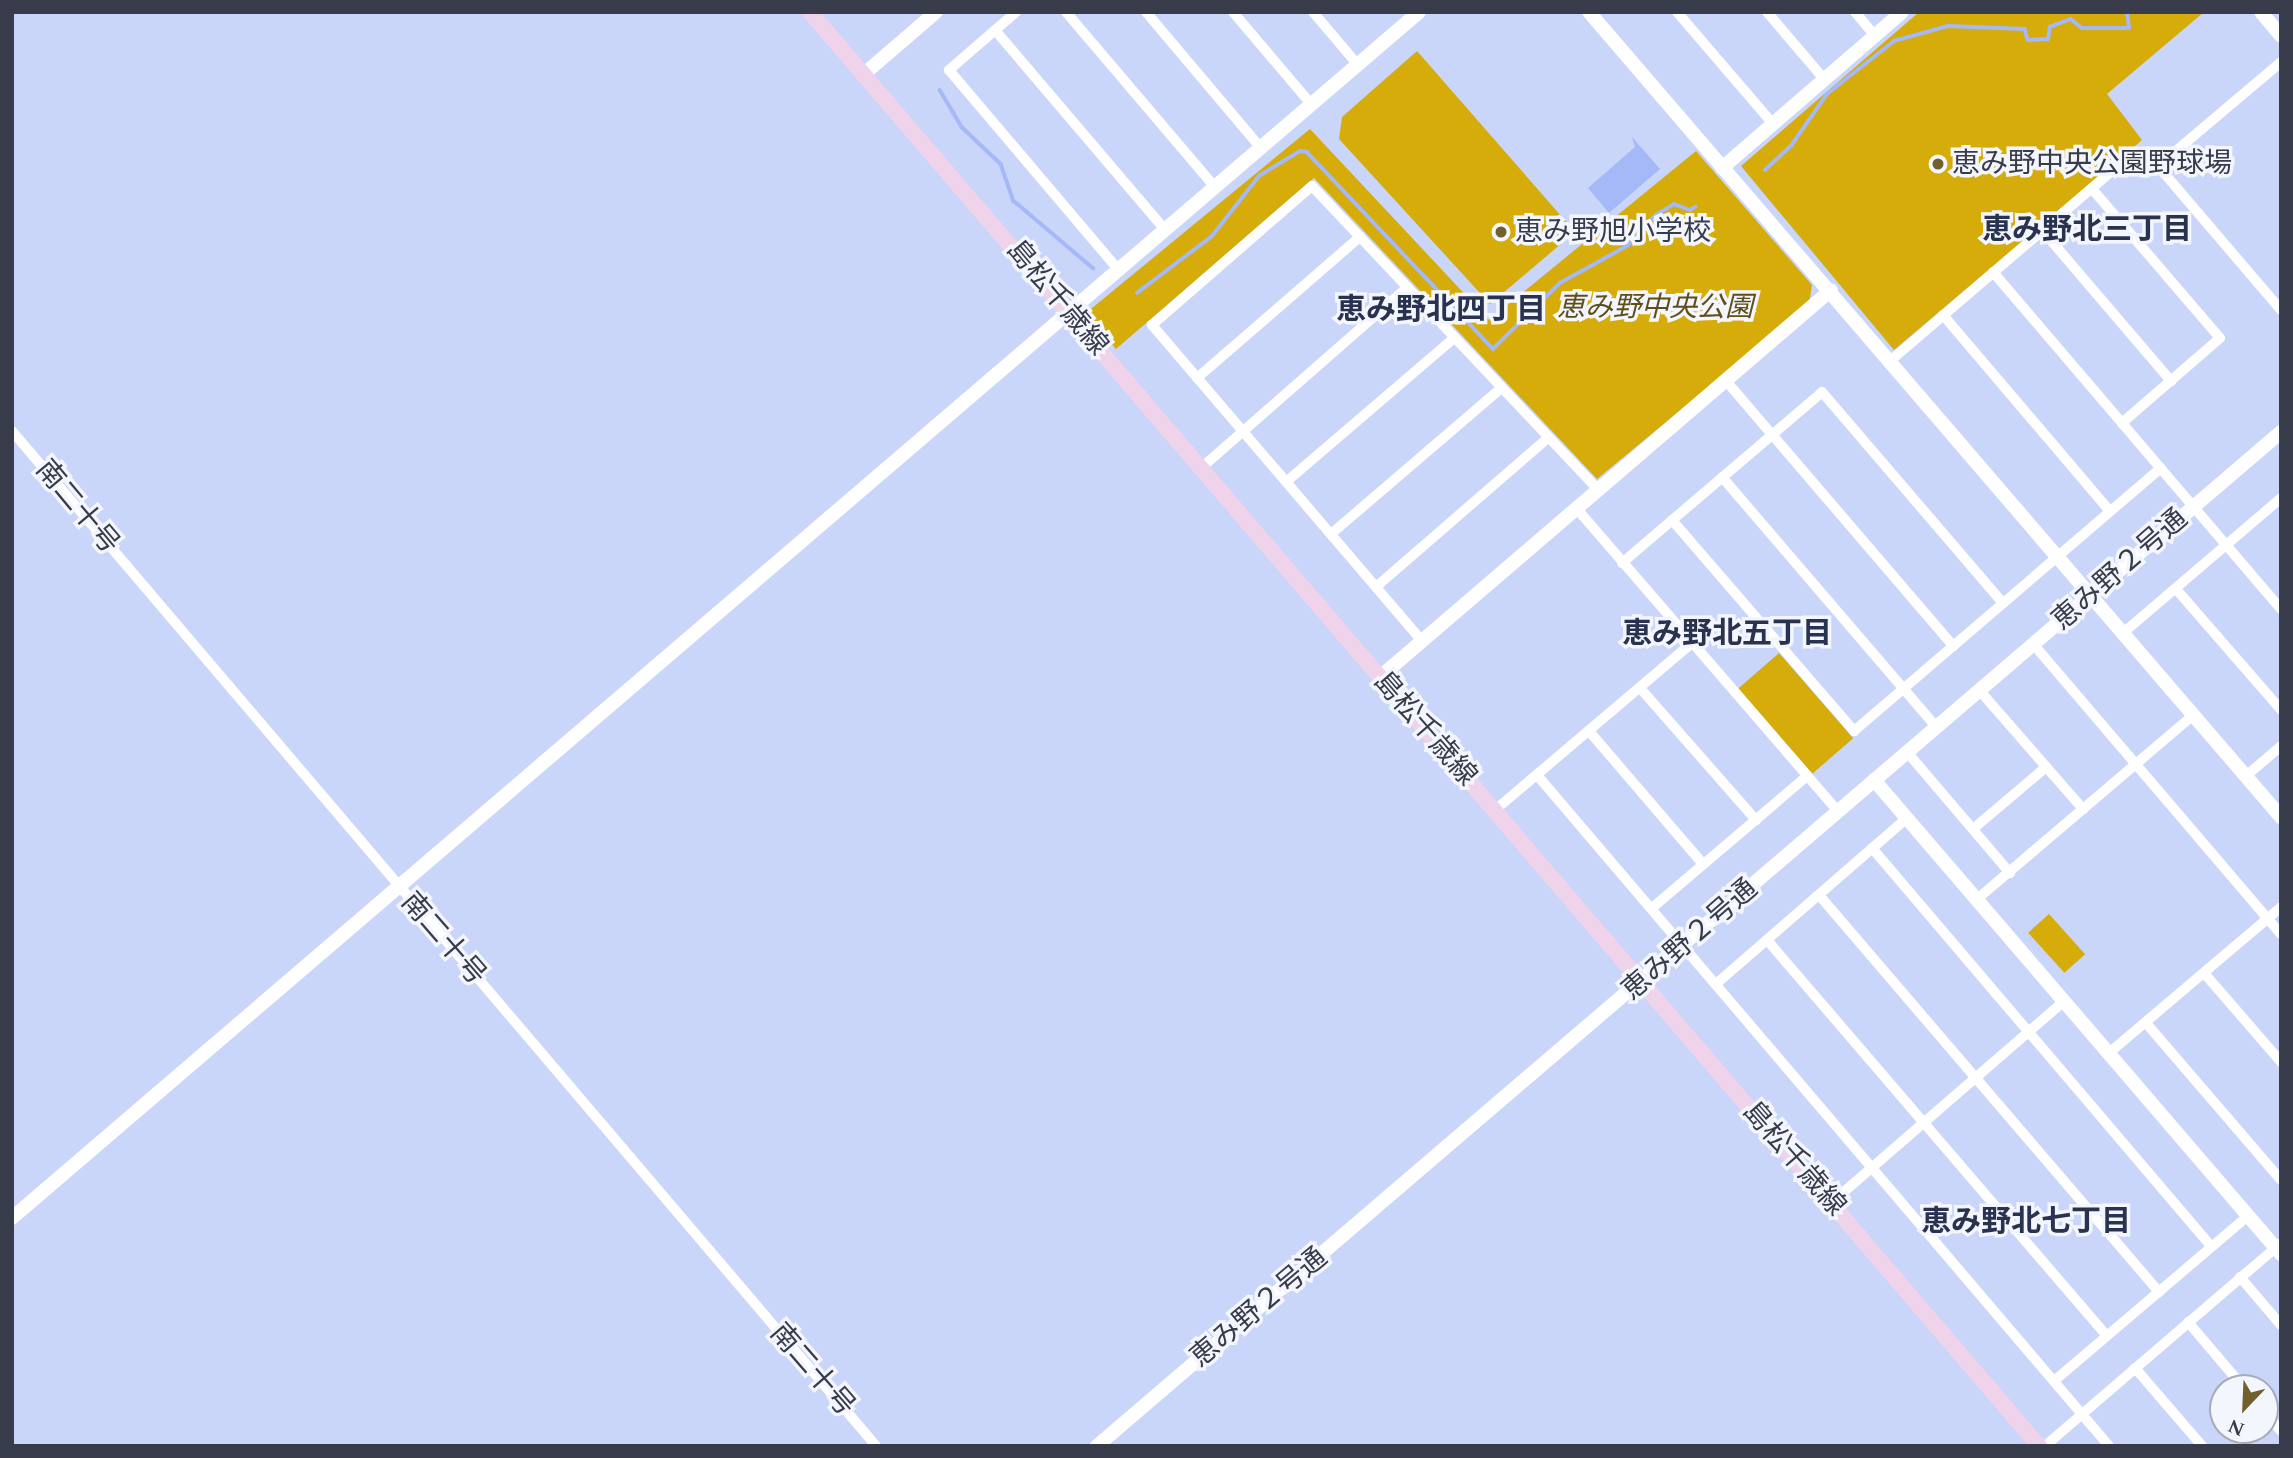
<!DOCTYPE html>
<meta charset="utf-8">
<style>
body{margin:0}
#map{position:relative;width:2293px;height:1458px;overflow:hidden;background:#c9d5f9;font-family:Spectral,"Noto Sans JP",serif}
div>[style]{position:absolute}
.green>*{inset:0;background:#d6ac0b;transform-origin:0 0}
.water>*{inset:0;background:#a5b8f7}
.stream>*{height:3.5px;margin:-1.75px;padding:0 1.75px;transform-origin:1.75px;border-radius:1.75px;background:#a5b8f7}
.minor>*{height:10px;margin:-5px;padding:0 5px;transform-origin:5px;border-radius:5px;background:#fff}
.tertiary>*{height:14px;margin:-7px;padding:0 7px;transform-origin:7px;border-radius:7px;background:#fff}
.secondary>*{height:16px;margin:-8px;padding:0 8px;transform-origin:8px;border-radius:8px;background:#eed3eb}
.dots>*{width:19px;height:19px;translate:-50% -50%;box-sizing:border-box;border:4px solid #f4f6fe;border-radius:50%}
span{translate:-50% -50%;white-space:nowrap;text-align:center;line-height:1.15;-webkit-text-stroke:7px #f4f6fe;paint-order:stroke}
.poi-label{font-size:28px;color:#373b4a}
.left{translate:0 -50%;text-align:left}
.street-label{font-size:28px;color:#373b4a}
.park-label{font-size:28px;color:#5f4e19;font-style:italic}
.neighbourhood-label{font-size:30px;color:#29324e;font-weight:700}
.frame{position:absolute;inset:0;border:14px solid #373b4a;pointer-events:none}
.north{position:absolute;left:2209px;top:1374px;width:70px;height:70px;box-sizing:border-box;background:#f4f6fe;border:2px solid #a8abb6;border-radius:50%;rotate:203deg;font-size:19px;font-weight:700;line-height:28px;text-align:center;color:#373b4a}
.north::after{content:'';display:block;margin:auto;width:24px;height:32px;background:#71602e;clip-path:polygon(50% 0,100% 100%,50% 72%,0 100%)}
</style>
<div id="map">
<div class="green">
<i style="clip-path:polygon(1919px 12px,2204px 12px,2107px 94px,2142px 140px,1894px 350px,1741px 166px)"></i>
<i style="clip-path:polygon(1417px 51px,1575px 232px,1490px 304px,1339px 139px,1342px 117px)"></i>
<i style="clip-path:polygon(1310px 129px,1489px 320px,1696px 151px,1812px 285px,1809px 304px,1597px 479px,1314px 178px,1116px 349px,1086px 313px)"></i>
<i style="left:1779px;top:653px;width:113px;height:54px;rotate:49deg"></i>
<i style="left:2049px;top:914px;width:54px;height:28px;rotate:48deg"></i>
</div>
<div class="water">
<i style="clip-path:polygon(1632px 137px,1660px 169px,1609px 213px,1588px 188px,1635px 147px)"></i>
</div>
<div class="stream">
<i style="left:940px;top:90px;width:43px;rotate:59.3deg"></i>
<i style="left:962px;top:127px;width:54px;rotate:43.5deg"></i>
<i style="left:1001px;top:164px;width:39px;rotate:71deg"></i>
<i style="left:1014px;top:201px;width:104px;rotate:40.3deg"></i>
<i style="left:1765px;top:170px;width:35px;rotate:-43deg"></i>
<i style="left:1791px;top:146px;width:63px;rotate:-55.3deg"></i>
<i style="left:1827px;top:94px;width:85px;rotate:-38.3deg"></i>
<i style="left:1894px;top:41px;width:56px;rotate:-15.5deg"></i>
<i style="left:1948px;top:26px;width:77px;rotate:2.2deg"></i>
<i style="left:2025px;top:29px;width:11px;rotate:75deg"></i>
<i style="left:2028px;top:40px;width:20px;rotate:-3deg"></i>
<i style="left:2048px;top:39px;width:12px;rotate:-81deg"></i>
<i style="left:2050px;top:27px;width:22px;rotate:-21deg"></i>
<i style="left:2071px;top:19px;width:14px;rotate:39deg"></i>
<i style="left:2082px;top:28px;width:47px"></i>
<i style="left:2129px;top:28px;width:16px;rotate:-97deg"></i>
<i style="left:1137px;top:293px;width:94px;rotate:-37.2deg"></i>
<i style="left:1212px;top:236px;width:76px;rotate:-51.9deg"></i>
<i style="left:1259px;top:176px;width:48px;rotate:-31.4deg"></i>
<i style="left:1300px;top:151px;width:7px;rotate:8deg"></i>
<i style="left:1307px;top:152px;width:271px;rotate:46.6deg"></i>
<i style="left:1493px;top:349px;width:94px;rotate:-44.6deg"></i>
<i style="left:1560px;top:283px;width:77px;rotate:-28.9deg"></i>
<i style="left:1627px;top:246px;width:42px;rotate:-46.9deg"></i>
<i style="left:1656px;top:215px;width:21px;rotate:-31deg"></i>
<i style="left:1674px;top:204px;width:17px;rotate:21deg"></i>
<i style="left:1690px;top:210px;width:6px;rotate:-31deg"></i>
</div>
<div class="minor">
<i style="left:1016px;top:12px;width:89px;rotate:139.1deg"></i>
<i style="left:949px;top:70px;width:261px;rotate:49.7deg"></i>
<i style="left:1066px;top:12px;width:231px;rotate:49.6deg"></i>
<i style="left:1146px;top:12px;width:178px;rotate:49.8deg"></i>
<i style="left:1233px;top:12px;width:121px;rotate:49.7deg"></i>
<i style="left:1313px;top:12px;width:70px;rotate:49.7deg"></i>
<i style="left:1677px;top:12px;width:146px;rotate:49.4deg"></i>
<i style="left:1767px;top:12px;width:88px;rotate:49.6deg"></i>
<i style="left:1855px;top:12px;width:31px;rotate:50deg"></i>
<i style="left:995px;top:30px;width:262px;rotate:49.6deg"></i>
<i style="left:2158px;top:166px;width:161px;rotate:-40.2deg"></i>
<i style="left:2093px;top:190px;width:195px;rotate:49.4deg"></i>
<i style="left:2220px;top:338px;width:130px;rotate:139.1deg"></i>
<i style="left:2042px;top:230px;width:199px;rotate:49.5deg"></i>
<i style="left:1993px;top:272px;width:443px;rotate:49.5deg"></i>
<i style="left:1943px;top:315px;width:257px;rotate:49.6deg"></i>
<i style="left:1890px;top:361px;width:316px;rotate:-40.6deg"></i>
<i style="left:2130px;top:155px;width:17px"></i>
<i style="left:2147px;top:155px;width:16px;rotate:45deg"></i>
<i style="left:2158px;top:166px;width:189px;rotate:49.5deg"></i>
<i style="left:1197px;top:378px;width:216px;rotate:-40.9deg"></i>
<i style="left:1727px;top:382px;width:348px;rotate:49.4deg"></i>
<i style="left:12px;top:431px;width:1333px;rotate:49.59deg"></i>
<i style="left:1200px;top:469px;width:275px;rotate:-41.2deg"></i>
<i style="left:1722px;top:477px;width:329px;rotate:49.4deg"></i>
<i style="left:1286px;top:482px;width:221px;rotate:-40.6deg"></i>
<i style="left:1577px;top:509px;width:399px;rotate:49.2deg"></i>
<i style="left:1672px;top:520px;width:279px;rotate:49.2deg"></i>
<i style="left:1854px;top:731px;width:404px;rotate:-40.6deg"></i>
<i style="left:1331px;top:534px;width:223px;rotate:-40.6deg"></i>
<i style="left:1622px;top:563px;width:263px;rotate:-40.5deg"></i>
<i style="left:1822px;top:392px;width:278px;rotate:49.4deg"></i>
<i style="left:1377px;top:586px;width:226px;rotate:-40.9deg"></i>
<i style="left:2176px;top:589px;width:160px;rotate:49deg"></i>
<i style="left:2123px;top:633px;width:208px;rotate:-40.5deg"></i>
<i style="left:1422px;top:641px;width:416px;rotate:-130.5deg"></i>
<i style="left:1152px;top:325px;width:212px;rotate:-41deg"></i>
<i style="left:1312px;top:186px;width:417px;rotate:46.7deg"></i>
<i style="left:2034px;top:645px;width:380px;rotate:49.5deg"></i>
<i style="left:1640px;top:688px;width:176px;rotate:48.7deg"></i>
<i style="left:1980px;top:691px;width:157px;rotate:48.9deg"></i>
<i style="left:1589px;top:731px;width:175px;rotate:49.4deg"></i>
<i style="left:1907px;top:752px;width:159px;rotate:49.6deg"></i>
<i style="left:1537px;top:775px;width:882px;rotate:49.55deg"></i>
<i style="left:2246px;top:776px;width:46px;rotate:-40.6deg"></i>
<i style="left:1495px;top:810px;width:258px;rotate:-40.3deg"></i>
<i style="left:1973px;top:829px;width:96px;rotate:-40.3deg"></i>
<i style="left:1872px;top:848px;width:523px;rotate:49.58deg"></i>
<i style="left:1819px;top:895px;width:523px;rotate:49.42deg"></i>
<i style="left:1976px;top:900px;width:285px;rotate:-40.4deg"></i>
<i style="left:1652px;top:908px;width:204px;rotate:-40.4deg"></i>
<i style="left:1767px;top:940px;width:521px;rotate:49.36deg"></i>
<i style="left:2204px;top:973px;width:118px;rotate:49.1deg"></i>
<i style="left:1716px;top:984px;width:254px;rotate:-41deg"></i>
<i style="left:2146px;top:1023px;width:207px;rotate:49.3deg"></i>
<i style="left:2109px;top:1053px;width:226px;rotate:-40.3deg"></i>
<i style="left:1831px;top:1203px;width:308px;rotate:-40.9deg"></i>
<i style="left:2240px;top:1277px;width:63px;rotate:49.5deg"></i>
<i style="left:2188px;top:1322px;width:87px;rotate:49.7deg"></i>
<i style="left:2135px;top:1368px;width:103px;rotate:49.3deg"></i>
<i style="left:2054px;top:1381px;width:255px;rotate:-40.4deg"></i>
<i style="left:2265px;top:1413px;width:24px;rotate:48deg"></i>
<i style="left:2045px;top:1446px;width:311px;rotate:-40.7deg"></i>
</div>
<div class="tertiary">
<i style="left:1589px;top:12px;width:1062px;rotate:49.32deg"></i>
<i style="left:2261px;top:12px;width:31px;rotate:50deg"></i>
<i style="left:864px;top:74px;width:95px;rotate:-40.7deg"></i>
<i style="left:1722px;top:168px;width:238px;rotate:-40.9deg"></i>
<i style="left:1380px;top:677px;width:594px;rotate:-40.63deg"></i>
<i style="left:1874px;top:780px;width:625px;rotate:49.35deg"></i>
<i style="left:12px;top:1218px;width:1853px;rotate:-40.6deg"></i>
<i style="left:1097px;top:1446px;width:1559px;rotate:-40.58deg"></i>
</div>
<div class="secondary">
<i style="left:810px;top:12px;width:1889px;rotate:49.4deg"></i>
</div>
<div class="dots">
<i style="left:1938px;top:164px;background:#71602e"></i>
<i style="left:1501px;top:232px;background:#71602e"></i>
</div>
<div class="poi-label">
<span class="left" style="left:1952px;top:164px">恵み野中央公園野球場</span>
<span class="left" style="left:1515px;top:232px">恵み野旭小学校</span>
</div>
<div class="street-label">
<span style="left:1057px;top:298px;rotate:50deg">島松千歳線</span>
<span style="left:77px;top:507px;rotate:50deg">南二十号</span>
<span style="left:2120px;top:570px;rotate:-41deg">恵み野２号通</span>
<span style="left:1425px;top:729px;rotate:49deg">島松千歳線</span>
<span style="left:443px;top:939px;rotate:49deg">南二十号</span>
<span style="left:1690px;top:940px;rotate:-41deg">恵み野２号通</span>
<span style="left:1794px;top:1159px;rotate:49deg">島松千歳線</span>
<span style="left:1259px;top:1308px;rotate:-40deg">恵み野２号通</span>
<span style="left:812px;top:1370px;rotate:49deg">南二十号</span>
</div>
<div class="park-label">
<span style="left:1655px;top:308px">恵み野中央公園</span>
</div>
<div class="neighbourhood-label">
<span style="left:2087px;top:230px">恵み野北三丁目</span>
<span style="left:1441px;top:310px">恵み野北四丁目</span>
<span style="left:1727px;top:634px">恵み野北五丁目</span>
<span style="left:2026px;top:1222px">恵み野北七丁目</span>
</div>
<div class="frame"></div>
<div class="north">N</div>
</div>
